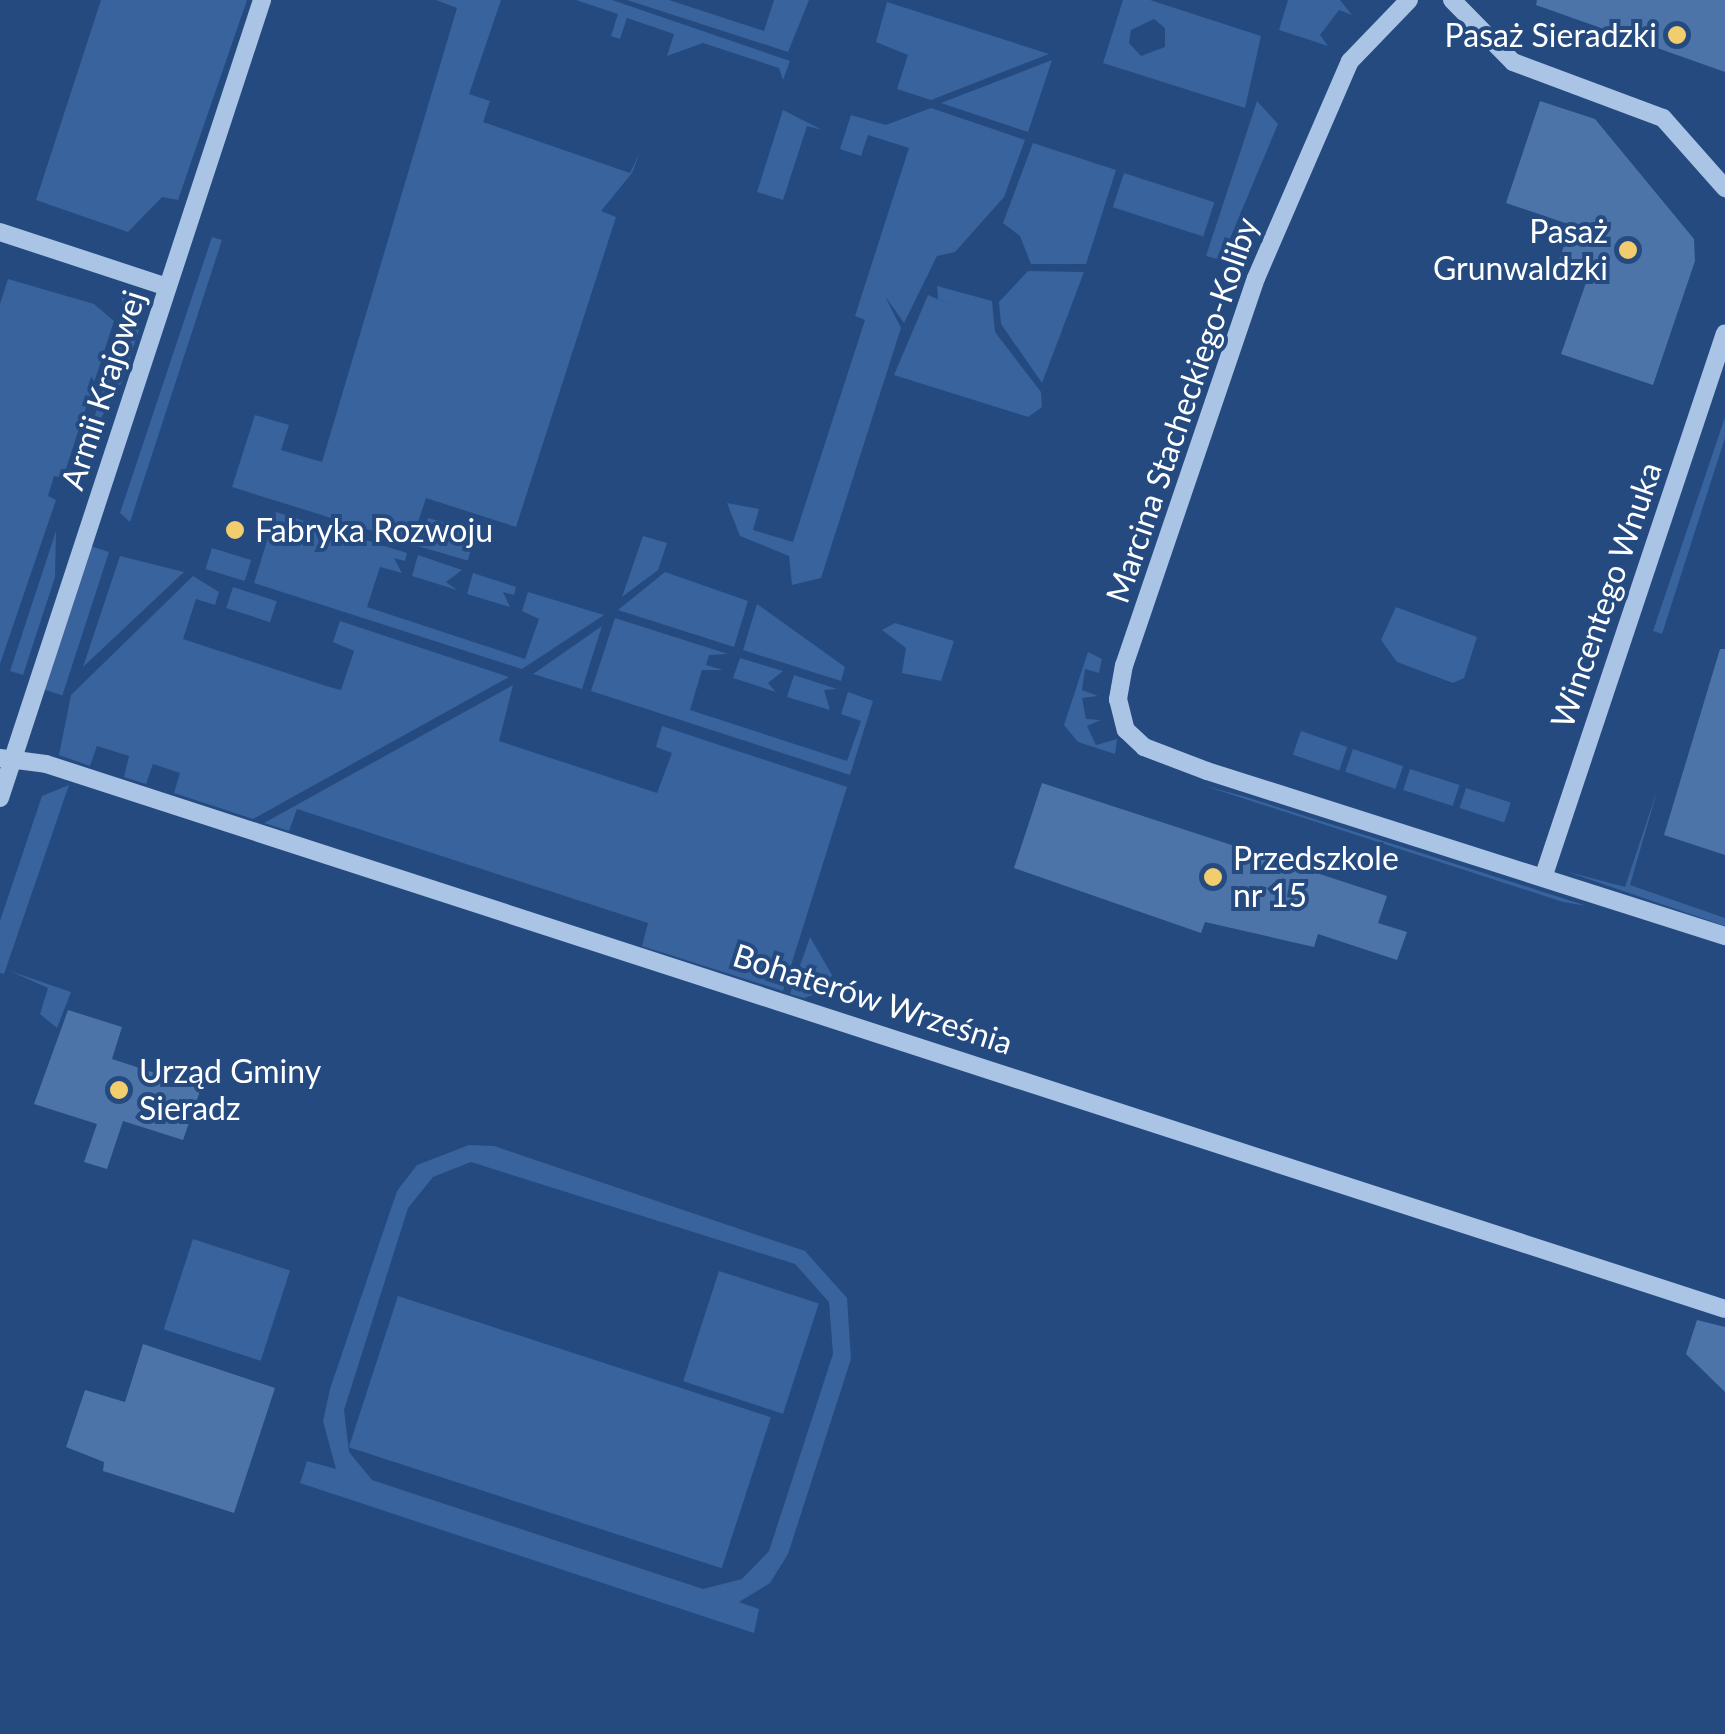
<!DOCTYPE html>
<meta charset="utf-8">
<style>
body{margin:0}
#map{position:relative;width:1725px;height:1734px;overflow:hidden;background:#244a80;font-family:Lato,sans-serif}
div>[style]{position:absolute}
.green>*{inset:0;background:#38639d;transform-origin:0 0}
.building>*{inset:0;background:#4c74a8}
.minor>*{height:18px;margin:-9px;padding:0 9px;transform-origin:9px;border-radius:9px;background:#aac4e6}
.dots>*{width:28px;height:28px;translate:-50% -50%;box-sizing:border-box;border:5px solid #244a80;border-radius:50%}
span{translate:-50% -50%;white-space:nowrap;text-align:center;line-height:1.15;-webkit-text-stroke:8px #244a80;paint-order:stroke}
.poi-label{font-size:32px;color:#fff}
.right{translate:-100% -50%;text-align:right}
.left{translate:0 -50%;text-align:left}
.street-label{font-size:32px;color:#fff}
</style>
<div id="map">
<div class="green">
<i style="clip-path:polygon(101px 0,247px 0,178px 200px,162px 197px,128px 232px,36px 200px)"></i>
<i style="clip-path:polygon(436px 0,501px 0,469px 94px,490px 101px,483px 122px,630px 173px,640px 152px,632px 173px,601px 211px,616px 217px,516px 527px,426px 498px,411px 543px,232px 487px,255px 415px,289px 425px,281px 450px,322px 462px,457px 8px)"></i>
<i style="clip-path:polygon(576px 0,612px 0,790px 61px,783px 80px,779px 68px,703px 43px,667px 56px,674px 34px,627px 18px,620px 39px,611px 36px,618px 14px)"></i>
<i style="clip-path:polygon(627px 0,669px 0,764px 31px,774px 0,809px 0,788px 52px)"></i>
<i style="clip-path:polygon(evenodd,1123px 0,1150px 0,1261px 36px,1245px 108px,1103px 63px,1123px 0,1154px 19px,1165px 28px,1165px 47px,1141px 56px,1129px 43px,1131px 30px,1154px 19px)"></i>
<i style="clip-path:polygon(1288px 0,1340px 0,1352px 15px,1339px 10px,1320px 35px,1328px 46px,1279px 30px)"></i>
<i style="clip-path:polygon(887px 2px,1049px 54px,931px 100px,897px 89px,908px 55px,876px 42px)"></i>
<i style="clip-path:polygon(1052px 60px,1028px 132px,941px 103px)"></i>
<i style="clip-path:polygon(1257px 101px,1278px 124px,1221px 260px,1206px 256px)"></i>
<i style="clip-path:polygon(931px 108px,1025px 140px,1004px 197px,955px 252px,937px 256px,904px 323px,885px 296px,901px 328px,821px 578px,792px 585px,789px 556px,740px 536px,727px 503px,759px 509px,753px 530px,793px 542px,865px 320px,855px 316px,909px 148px,868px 135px,861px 156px,840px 149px,851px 115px,886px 125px)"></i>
<i style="clip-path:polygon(783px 110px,822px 130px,807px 126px,783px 200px,757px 192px)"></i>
<i style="clip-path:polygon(1033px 143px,1116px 170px,1086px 264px,1031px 264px,1020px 236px,1003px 223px)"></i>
<i style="left:1124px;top:173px;width:95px;height:36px;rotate:18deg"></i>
<i style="clip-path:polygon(212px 237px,222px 240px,130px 522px,120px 513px)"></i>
<i style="clip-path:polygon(1028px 271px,1084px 272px,1042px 383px,1001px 324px,999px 302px)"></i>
<i style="clip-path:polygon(8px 279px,94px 304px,114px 321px,63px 478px,54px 476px,48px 496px,56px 500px,0 664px,0 304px)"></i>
<i style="clip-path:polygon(937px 286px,992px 301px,995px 332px,1041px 392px,1042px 407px,1028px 417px,894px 375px,928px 295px,959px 308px,938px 299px)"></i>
<i style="clip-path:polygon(121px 288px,136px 308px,139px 330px,122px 382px,86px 444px,124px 323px)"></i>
<i style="clip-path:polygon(1725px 417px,1725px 438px,1662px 634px,1653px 631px)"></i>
<i style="clip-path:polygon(276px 512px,407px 553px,405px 561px,394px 558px,402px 573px,380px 567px,367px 607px,525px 659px,539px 619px,522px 611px,528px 592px,604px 615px,522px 669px,254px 583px)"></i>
<i style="left:428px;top:518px;width:50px;height:30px;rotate:16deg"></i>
<i style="clip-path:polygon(56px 531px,55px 577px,23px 675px,10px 671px)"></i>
<i style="clip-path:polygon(643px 536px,667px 543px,658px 570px,622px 597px)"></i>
<i style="left:212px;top:548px;width:41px;height:22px;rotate:17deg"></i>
<i style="left:109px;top:552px;width:151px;height:22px;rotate:108deg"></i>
<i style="clip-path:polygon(418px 555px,462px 570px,446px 582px,457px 590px,412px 576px)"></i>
<i style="clip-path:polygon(120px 556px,184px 572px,83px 667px)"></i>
<i style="clip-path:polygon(665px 572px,748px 601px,734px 647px,618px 610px)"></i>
<i style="clip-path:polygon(473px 573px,516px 587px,514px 595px,503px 592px,510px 607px,467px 594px)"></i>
<i style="clip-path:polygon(193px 576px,219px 592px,215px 605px,196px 599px,183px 639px,326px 686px,341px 690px,354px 651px,333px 642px,340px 621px,509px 677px,253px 819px,174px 793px,180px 773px,153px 764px,146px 784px,124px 777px,129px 756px,97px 746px,90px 766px,59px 755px,71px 695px)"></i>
<i style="left:233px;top:587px;width:46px;height:22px;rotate:18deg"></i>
<i style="clip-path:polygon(757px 604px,845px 667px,841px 681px,743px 650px)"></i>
<i style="clip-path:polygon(1396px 607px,1477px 637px,1464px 678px,1453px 683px,1397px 662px,1381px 640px)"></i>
<i style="clip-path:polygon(615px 618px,728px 654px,709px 655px,706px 665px,723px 670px,702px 670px,690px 710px,847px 761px,861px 721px,841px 714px,848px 692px,873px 701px,850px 775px,591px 691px)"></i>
<i style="clip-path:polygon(895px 623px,954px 641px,941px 681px,902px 673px,906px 648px,882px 630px)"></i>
<i style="clip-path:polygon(602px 626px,582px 689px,533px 674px)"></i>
<i style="clip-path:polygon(1088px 652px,1102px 659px,1099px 673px,1085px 669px,1082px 690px,1098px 696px,1082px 698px,1086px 719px,1101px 720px,1087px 726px,1096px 745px,1117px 739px,1115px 754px,1078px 742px,1064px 725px)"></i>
<i style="clip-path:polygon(740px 658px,783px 671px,768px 683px,776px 692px,733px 678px)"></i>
<i style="clip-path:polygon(794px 675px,837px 689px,824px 690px,830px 710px,787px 697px)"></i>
<i style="clip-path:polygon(513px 685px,499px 741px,657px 793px,672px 753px,656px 747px,662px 726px,847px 787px,783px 991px,642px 946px,648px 923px,457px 861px,297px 809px,289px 831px,264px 823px)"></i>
<i style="left:1301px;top:731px;width:49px;height:25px;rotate:19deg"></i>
<i style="left:1353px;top:749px;width:53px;height:24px;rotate:19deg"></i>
<i style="left:1410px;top:769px;width:52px;height:22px;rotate:18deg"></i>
<i style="clip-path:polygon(69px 785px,4px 974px,0 973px,0 921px,42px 796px)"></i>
<i style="clip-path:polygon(1205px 786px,1243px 796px,1587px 906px,1563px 902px)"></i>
<i style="left:1466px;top:788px;width:47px;height:21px;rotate:18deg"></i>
<i style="clip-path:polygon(1658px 788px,1630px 885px,1725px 918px,1725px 926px,1565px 871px,1625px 887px)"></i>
<i style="clip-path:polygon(810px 937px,832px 975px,824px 991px,804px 998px,790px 994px)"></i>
<i style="clip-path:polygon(10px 971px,71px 992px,57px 1028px,40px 1014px,48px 988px)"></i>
<i style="clip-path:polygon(evenodd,469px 1145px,494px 1146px,805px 1251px,847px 1298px,851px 1359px,788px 1554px,770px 1583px,739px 1602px,759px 1609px,754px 1633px,300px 1483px,307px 1461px,336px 1469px,323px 1421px,330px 1389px,397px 1191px,417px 1165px,469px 1145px,471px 1162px,795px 1264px,829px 1302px,833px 1354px,769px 1551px,742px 1579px,703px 1589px,372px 1480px,349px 1452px,344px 1410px,408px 1208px,433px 1177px,471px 1162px)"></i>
<i style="left:193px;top:1239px;width:102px;height:95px;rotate:18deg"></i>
<i style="left:719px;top:1271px;width:105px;height:116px;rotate:18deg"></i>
<i style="left:398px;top:1296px;width:392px;height:159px;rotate:18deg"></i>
</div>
<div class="building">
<i style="clip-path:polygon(1537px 0,1725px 0,1725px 72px,1536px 5px)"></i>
<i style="clip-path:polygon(1540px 101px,1595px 119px,1694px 239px,1695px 261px,1653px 385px,1561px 354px,1587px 280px,1556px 269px,1571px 225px,1506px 203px)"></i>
<i style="clip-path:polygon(1720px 649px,1725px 649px,1725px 855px,1664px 835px)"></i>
<i style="clip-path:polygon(1042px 783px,1387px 896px,1378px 923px,1407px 932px,1397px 960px,1318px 934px,1314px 947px,1205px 922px,1201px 933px,1014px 868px)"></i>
<i style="clip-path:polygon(68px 1010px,122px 1027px,112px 1059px,201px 1088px,183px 1140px,123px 1121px,107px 1169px,84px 1162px,97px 1124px,34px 1104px)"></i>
<i style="clip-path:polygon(1697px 1320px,1725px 1327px,1725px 1392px,1686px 1354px)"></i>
<i style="clip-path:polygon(143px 1344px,275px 1388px,234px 1513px,103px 1471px,104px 1462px,66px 1447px,85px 1390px,125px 1402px)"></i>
</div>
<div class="minor">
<i style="left:1409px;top:0;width:85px;rotate:134deg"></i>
<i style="left:1350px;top:61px;width:236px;rotate:113.4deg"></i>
<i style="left:1256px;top:278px;width:409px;rotate:108.8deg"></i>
<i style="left:1124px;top:665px;width:35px;rotate:100deg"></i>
<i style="left:1118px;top:699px;width:32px;rotate:76deg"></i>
<i style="left:1126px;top:730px;width:25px;rotate:43deg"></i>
<i style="left:1144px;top:747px;width:67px;rotate:20.9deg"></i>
<i style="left:1207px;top:771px;width:544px;rotate:17.67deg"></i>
<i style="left:1452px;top:0;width:87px;rotate:45.5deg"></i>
<i style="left:1513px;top:62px;width:160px;rotate:20.5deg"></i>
<i style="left:1663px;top:118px;width:94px;rotate:48.5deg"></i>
<i style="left:0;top:232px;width:176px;rotate:18.2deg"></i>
<i style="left:0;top:758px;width:46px;rotate:7.4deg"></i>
<i style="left:46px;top:764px;width:1765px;rotate:17.98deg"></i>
<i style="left:0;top:798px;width:840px;rotate:-71.82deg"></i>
<i style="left:1544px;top:875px;width:571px;rotate:-71.53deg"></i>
</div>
<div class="dots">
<i style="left:1677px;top:35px;background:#f1cd6e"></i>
<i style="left:1628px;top:250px;background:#f1cd6e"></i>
<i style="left:235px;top:530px;background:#f1cd6e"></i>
<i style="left:1213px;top:877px;background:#f1cd6e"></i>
<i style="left:119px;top:1090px;background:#f1cd6e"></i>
</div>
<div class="poi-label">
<span class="right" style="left:1657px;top:35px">Pasaż Sieradzki</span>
<span class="right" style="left:1608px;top:250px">Pasaż<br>Grunwaldzki</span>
<span class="left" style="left:255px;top:530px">Fabryka Rozwoju</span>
<span class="left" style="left:1233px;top:877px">Przedszkole<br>nr 15</span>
<span class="left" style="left:139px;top:1090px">Urząd Gminy<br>Sieradz</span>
</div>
<div class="street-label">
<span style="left:103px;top:390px;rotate:-72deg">Armii Krajowej</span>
<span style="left:1182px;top:410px;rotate:-71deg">Marcina Stacheckiego-Koliby</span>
<span style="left:1606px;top:595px;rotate:-71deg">Wincentego Wnuka</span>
<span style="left:873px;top:999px;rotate:18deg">Bohaterów Września</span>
</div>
</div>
